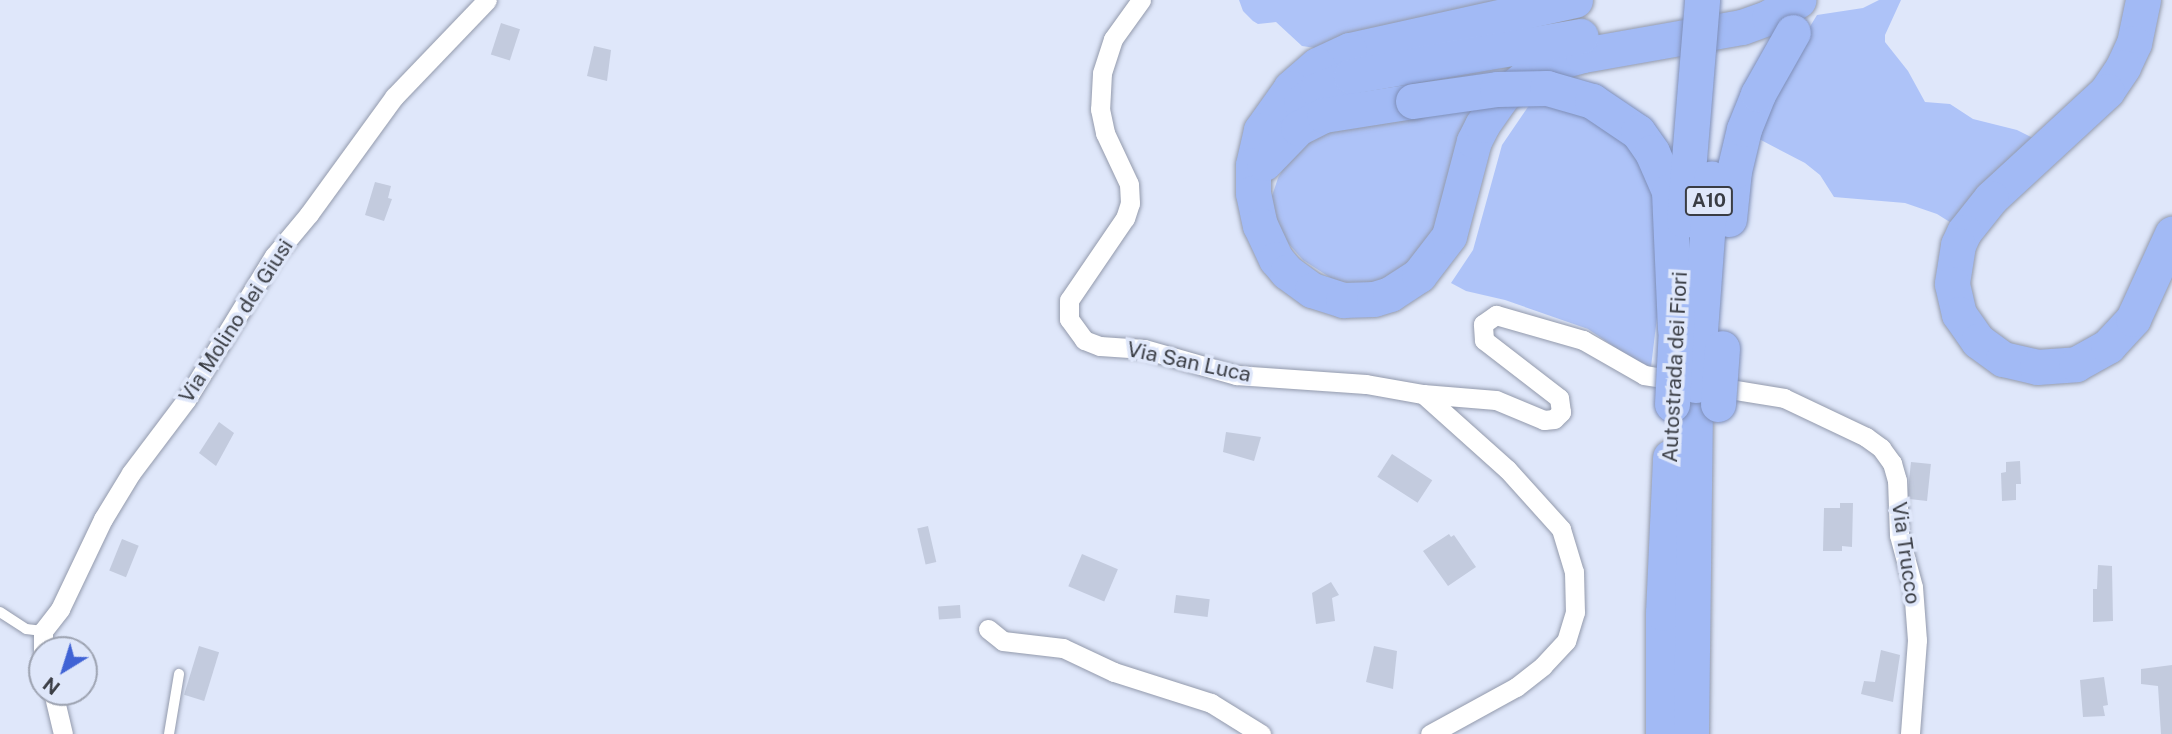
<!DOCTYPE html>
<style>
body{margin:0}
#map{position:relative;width:2172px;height:734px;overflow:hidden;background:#dfe7fa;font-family:"Public Sans",sans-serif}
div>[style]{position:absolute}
.green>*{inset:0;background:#aec3f8}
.building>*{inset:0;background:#c3cbde;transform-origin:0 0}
.roads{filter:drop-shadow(0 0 2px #939aac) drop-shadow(0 0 2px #939aac)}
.lane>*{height:10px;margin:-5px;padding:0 5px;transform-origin:5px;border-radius:5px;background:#fff}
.street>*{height:19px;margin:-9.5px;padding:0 9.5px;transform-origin:9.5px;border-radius:9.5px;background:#fff}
.highway>*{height:35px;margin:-17.5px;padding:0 17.5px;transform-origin:17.5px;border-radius:17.5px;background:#a2baf5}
.bridges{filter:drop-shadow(0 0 2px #7e8eb7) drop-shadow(0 0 2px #7e8eb7)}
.highway-bridge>*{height:35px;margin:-17.5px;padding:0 17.5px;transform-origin:17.5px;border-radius:17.5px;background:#a2baf5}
span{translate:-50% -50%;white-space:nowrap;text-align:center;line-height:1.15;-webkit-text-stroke:7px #dfe7fa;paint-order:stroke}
.shield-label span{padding:2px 5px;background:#dfe7fa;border:2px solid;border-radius:5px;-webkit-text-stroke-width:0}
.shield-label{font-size:19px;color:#3a3d44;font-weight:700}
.street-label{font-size:21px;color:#3a3d44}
.north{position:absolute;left:28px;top:636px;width:70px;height:70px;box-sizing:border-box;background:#dfe7fa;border:2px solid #9da3b1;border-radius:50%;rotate:218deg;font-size:19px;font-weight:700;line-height:28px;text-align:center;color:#3a3d44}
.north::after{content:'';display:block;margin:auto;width:24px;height:32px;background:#4063d5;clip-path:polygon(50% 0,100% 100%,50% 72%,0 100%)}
</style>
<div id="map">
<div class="green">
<i style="clip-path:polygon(1239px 0,1513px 0,1315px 48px,1302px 46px,1276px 22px,1258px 24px,1253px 21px,1243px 11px)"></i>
<i style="clip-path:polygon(1879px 0,1901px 0,1885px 35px,1885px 42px,1908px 71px,1925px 102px,1950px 104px,1973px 119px,2017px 130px,2037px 140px,1953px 224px,1937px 214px,1905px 203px,1834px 197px,1820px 175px,1805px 163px,1759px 139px,1761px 107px,1817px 15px,1863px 8px)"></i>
<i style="clip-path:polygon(1530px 104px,1569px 106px,1619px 132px,1659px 197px,1660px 292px,1651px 367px,1635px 361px,1588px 329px,1505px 300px,1466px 291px,1451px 283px,1473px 250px,1502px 145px)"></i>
<i style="clip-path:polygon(1478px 109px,1436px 235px,1390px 281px,1353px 284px,1334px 280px,1303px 260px,1278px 232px,1272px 215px,1272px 196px,1278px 178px,1292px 153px,1328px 124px)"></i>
</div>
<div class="building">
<i style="left:501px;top:23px;width:20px;height:33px;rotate:18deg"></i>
<i style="clip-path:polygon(594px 46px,611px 50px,607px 81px,587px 76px)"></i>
<i style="clip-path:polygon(375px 182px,391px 186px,388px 198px,392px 199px,384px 221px,365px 215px)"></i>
<i style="clip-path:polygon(219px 422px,234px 433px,216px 466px,199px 453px)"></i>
<i style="clip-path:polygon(1226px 432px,1261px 437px,1254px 461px,1223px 452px)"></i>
<i style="left:1392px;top:454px;width:48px;height:27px;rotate:33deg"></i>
<i style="clip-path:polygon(2020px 461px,2021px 484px,2016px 484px,2016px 500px,2002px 501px,2001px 473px,2006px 472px,2006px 462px)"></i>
<i style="left:1911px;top:462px;width:20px;height:37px;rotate:6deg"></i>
<i style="clip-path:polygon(1840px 503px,1853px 503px,1852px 547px,1842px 546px,1842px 551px,1823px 551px,1824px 508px,1840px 508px)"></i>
<i style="left:928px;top:526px;width:37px;height:11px;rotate:77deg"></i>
<i style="clip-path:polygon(1449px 534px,1451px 537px,1454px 535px,1476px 567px,1448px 586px,1423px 551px)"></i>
<i style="left:122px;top:539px;width:18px;height:34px;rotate:22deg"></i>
<i style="left:1082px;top:554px;width:39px;height:35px;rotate:23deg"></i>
<i style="clip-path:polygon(2098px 565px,2112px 566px,2113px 621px,2093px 622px,2093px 589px,2097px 589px)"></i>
<i style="clip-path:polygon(1331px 582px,1339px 595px,1332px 598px,1335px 621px,1316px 624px,1312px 593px)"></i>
<i style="left:1176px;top:595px;width:34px;height:18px;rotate:7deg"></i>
<i style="left:960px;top:605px;width:13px;height:22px;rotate:86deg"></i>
<i style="left:199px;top:646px;width:21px;height:51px;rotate:17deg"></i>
<i style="clip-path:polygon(1374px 646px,1397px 651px,1393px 689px,1366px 682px)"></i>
<i style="clip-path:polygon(1881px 650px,1900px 655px,1893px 702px,1861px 694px,1864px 681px,1875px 682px)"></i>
<i style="clip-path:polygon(2172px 665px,2172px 734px,2161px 734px,2158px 686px,2141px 684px,2141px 669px)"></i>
<i style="clip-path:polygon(2104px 677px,2108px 705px,2103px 706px,2105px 716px,2083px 717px,2080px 680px)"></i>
</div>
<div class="roads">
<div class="lane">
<i style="left:0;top:612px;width:31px;rotate:33deg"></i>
<i style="left:26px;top:629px;width:17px;rotate:7deg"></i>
<i style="left:169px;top:734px;width:61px;rotate:-80.5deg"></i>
</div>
<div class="street">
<i style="left:1141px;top:0;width:48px;rotate:125.7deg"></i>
<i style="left:1113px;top:39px;width:36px;rotate:108deg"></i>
<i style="left:1102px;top:73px;width:36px;rotate:93deg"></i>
<i style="left:1100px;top:109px;width:25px;rotate:78deg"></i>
<i style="left:1105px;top:133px;width:56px;rotate:64.8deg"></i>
<i style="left:1129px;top:184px;width:19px;rotate:87deg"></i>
<i style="left:1130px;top:203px;width:16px;rotate:108deg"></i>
<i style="left:1125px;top:218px;width:99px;rotate:124.3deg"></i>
<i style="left:1069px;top:300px;width:19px;rotate:90deg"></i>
<i style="left:1069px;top:319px;width:26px;rotate:54deg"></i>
<i style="left:1084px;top:340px;width:17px;rotate:21deg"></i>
<i style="left:1100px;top:346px;width:44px;rotate:3.9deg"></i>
<i style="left:1144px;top:349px;width:96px;rotate:15.8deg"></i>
<i style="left:1236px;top:375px;width:130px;rotate:4deg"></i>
<i style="left:1366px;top:384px;width:58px;rotate:10deg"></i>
<i style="left:1423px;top:394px;width:73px;rotate:4.7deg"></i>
<i style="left:1496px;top:400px;width:52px;rotate:22.6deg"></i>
<i style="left:1544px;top:420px;width:10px;rotate:-6deg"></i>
<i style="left:1554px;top:419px;width:10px;rotate:-45deg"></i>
<i style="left:1561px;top:412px;width:14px;rotate:-98deg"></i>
<i style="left:1559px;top:398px;width:95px;rotate:-142.3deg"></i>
<i style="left:1484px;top:340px;width:16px;rotate:-94deg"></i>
<i style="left:1483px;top:324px;width:16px;rotate:-35deg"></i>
<i style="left:1496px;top:315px;width:91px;rotate:16deg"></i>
<i style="left:1583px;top:340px;width:70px;rotate:29.8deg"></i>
<i style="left:1644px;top:375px;width:37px;rotate:9deg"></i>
<i style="left:1711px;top:386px;width:74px;rotate:9.3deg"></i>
<i style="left:1784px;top:398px;width:91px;rotate:25.4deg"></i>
<i style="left:1866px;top:437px;width:19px;rotate:36deg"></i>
<i style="left:1881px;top:448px;width:19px;rotate:54deg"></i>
<i style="left:1892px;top:463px;width:18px;rotate:74deg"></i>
<i style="left:1897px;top:480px;width:55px;rotate:87.9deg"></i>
<i style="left:1899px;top:535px;width:54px;rotate:74.9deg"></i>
<i style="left:1913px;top:587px;width:53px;rotate:85.7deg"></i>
<i style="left:1917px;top:640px;width:94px;rotate:94.3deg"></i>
<i style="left:1423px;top:394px;width:113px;rotate:41.8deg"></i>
<i style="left:1507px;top:469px;width:81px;rotate:48deg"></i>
<i style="left:1561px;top:529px;width:45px;rotate:73.2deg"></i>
<i style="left:1574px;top:572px;width:40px;rotate:88.6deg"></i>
<i style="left:1575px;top:612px;width:30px;rotate:107deg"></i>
<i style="left:1566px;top:641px;width:34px;rotate:133deg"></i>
<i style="left:1543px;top:666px;width:34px;rotate:142deg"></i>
<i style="left:1516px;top:687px;width:98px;rotate:151.3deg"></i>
<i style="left:988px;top:629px;width:19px;rotate:39deg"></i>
<i style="left:1003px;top:641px;width:60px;rotate:6.7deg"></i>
<i style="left:1063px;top:648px;width:56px;rotate:25.2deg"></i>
<i style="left:1114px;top:672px;width:102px;rotate:17.7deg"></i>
<i style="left:1211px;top:703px;width:59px;rotate:31.8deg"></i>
<i style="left:43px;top:650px;width:19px;rotate:-90deg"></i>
<i style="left:43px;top:631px;width:28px;rotate:-52deg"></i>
<i style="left:60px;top:609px;width:100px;rotate:-64.5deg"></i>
<i style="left:103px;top:519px;width:54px;rotate:-58.7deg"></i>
<i style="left:131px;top:473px;width:91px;rotate:-53deg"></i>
<i style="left:186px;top:400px;width:169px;rotate:-58.6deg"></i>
<i style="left:274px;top:256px;width:55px;rotate:-50.2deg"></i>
<i style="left:309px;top:214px;width:145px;rotate:-54deg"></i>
<i style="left:394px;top:97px;width:134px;rotate:-46.2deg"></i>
<i style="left:53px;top:692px;width:43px;rotate:76.6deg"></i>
</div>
<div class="highway">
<i style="left:1575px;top:0;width:231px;rotate:167.5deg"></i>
<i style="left:1349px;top:50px;width:35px;rotate:155deg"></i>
<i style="left:1317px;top:65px;width:35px;rotate:139deg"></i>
<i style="left:1291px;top:88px;width:52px;rotate:125.5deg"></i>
<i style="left:1261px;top:130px;width:36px;rotate:103deg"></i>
<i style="left:1253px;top:165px;width:28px;rotate:90deg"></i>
<i style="left:1253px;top:193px;width:33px;rotate:78deg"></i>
<i style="left:1260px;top:225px;width:38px;rotate:65deg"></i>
<i style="left:1276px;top:259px;width:17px;rotate:50deg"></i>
<i style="left:1287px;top:272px;width:31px;rotate:36deg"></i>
<i style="left:1312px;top:290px;width:33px;rotate:18deg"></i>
<i style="left:1343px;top:300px;width:31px;rotate:-2deg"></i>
<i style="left:1374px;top:299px;width:17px;rotate:-17deg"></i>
<i style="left:1390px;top:294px;width:35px;rotate:-33deg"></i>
<i style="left:1419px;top:275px;width:49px;rotate:-52.4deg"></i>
<i style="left:1449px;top:236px;width:98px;rotate:-75.3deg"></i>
<i style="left:1474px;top:141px;width:18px;rotate:-63deg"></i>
<i style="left:1482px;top:125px;width:37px;rotate:-55deg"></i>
<i style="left:1503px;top:95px;width:24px;rotate:-38deg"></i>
<i style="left:1522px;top:80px;width:28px;rotate:-32deg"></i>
<i style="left:1546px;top:65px;width:38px;rotate:-15deg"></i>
<i style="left:1583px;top:55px;width:161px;rotate:-10deg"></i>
<i style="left:1742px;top:27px;width:29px;rotate:-20deg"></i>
<i style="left:1769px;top:17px;width:34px;rotate:-30deg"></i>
<i style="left:2143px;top:0;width:44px;rotate:101.8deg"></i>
<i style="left:2134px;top:43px;width:26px;rotate:115deg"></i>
<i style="left:2123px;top:67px;width:29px;rotate:124deg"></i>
<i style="left:2107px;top:91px;width:158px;rotate:137.3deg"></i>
<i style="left:1991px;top:198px;width:43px;rotate:128.5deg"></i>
<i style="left:1964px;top:232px;width:14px;rotate:115deg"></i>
<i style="left:1958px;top:245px;width:39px;rotate:99deg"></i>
<i style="left:1952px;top:284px;width:31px;rotate:77deg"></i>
<i style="left:1959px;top:314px;width:33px;rotate:55deg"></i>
<i style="left:1978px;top:341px;width:31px;rotate:36deg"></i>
<i style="left:2003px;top:359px;width:35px;rotate:13deg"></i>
<i style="left:2037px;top:367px;width:39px;rotate:-4deg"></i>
<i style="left:2076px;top:364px;width:37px;rotate:-29deg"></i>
<i style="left:2108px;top:346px;width:37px;rotate:-47deg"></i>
<i style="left:2133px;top:319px;width:94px;rotate:-65.4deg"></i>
<i style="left:1301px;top:102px;width:20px;rotate:-37deg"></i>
<i style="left:1317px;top:90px;width:37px;rotate:-22deg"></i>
<i style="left:1351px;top:76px;width:233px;rotate:-9.9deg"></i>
<i style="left:1264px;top:163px;width:49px;rotate:-45.8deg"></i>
<i style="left:1298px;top:128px;width:29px;rotate:-27deg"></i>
<i style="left:1324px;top:115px;width:90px;rotate:-8.9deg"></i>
<i style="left:1663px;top:734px;width:121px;rotate:-90deg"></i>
<i style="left:1663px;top:613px;width:156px;rotate:-87.4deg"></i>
<i style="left:1691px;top:734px;width:331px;rotate:-89.3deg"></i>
</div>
</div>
<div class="bridges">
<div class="highway-bridge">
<i style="left:1413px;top:101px;width:85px;rotate:-8.1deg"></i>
<i style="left:1497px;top:89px;width:50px;rotate:-1.1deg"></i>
<i style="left:1547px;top:88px;width:47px;rotate:16.1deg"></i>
<i style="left:1592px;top:101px;width:55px;rotate:34deg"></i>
<i style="left:1638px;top:132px;width:24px;rotate:55deg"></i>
<i style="left:1652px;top:152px;width:43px;rotate:66.4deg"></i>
<i style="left:1669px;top:191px;width:138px;rotate:87.5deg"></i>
<i style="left:1729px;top:219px;width:48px;rotate:-84.1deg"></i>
<i style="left:1734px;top:171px;width:43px;rotate:-76.6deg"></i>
<i style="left:1744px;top:129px;width:38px;rotate:-68deg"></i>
<i style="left:1758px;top:94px;width:71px;rotate:-60.6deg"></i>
<i style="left:1684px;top:220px;width:221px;rotate:-85.3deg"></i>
<i style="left:1696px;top:385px;width:207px;rotate:-85.8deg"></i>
<i style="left:1672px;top:404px;width:97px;rotate:-87deg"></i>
<i style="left:1718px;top:404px;width:56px;rotate:-85.9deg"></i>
</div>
</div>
<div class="shield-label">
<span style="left:1709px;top:201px">A10</span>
</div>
<div class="street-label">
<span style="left:236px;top:321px;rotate:-57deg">Via Molino dei Giusi</span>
<span style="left:1189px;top:362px;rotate:12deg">Via San Luca</span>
<span style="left:1675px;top:367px;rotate:-87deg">Autostrada dei Fiori</span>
<span style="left:1906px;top:553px;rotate:82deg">Via Trucco</span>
</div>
<div class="north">N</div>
</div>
